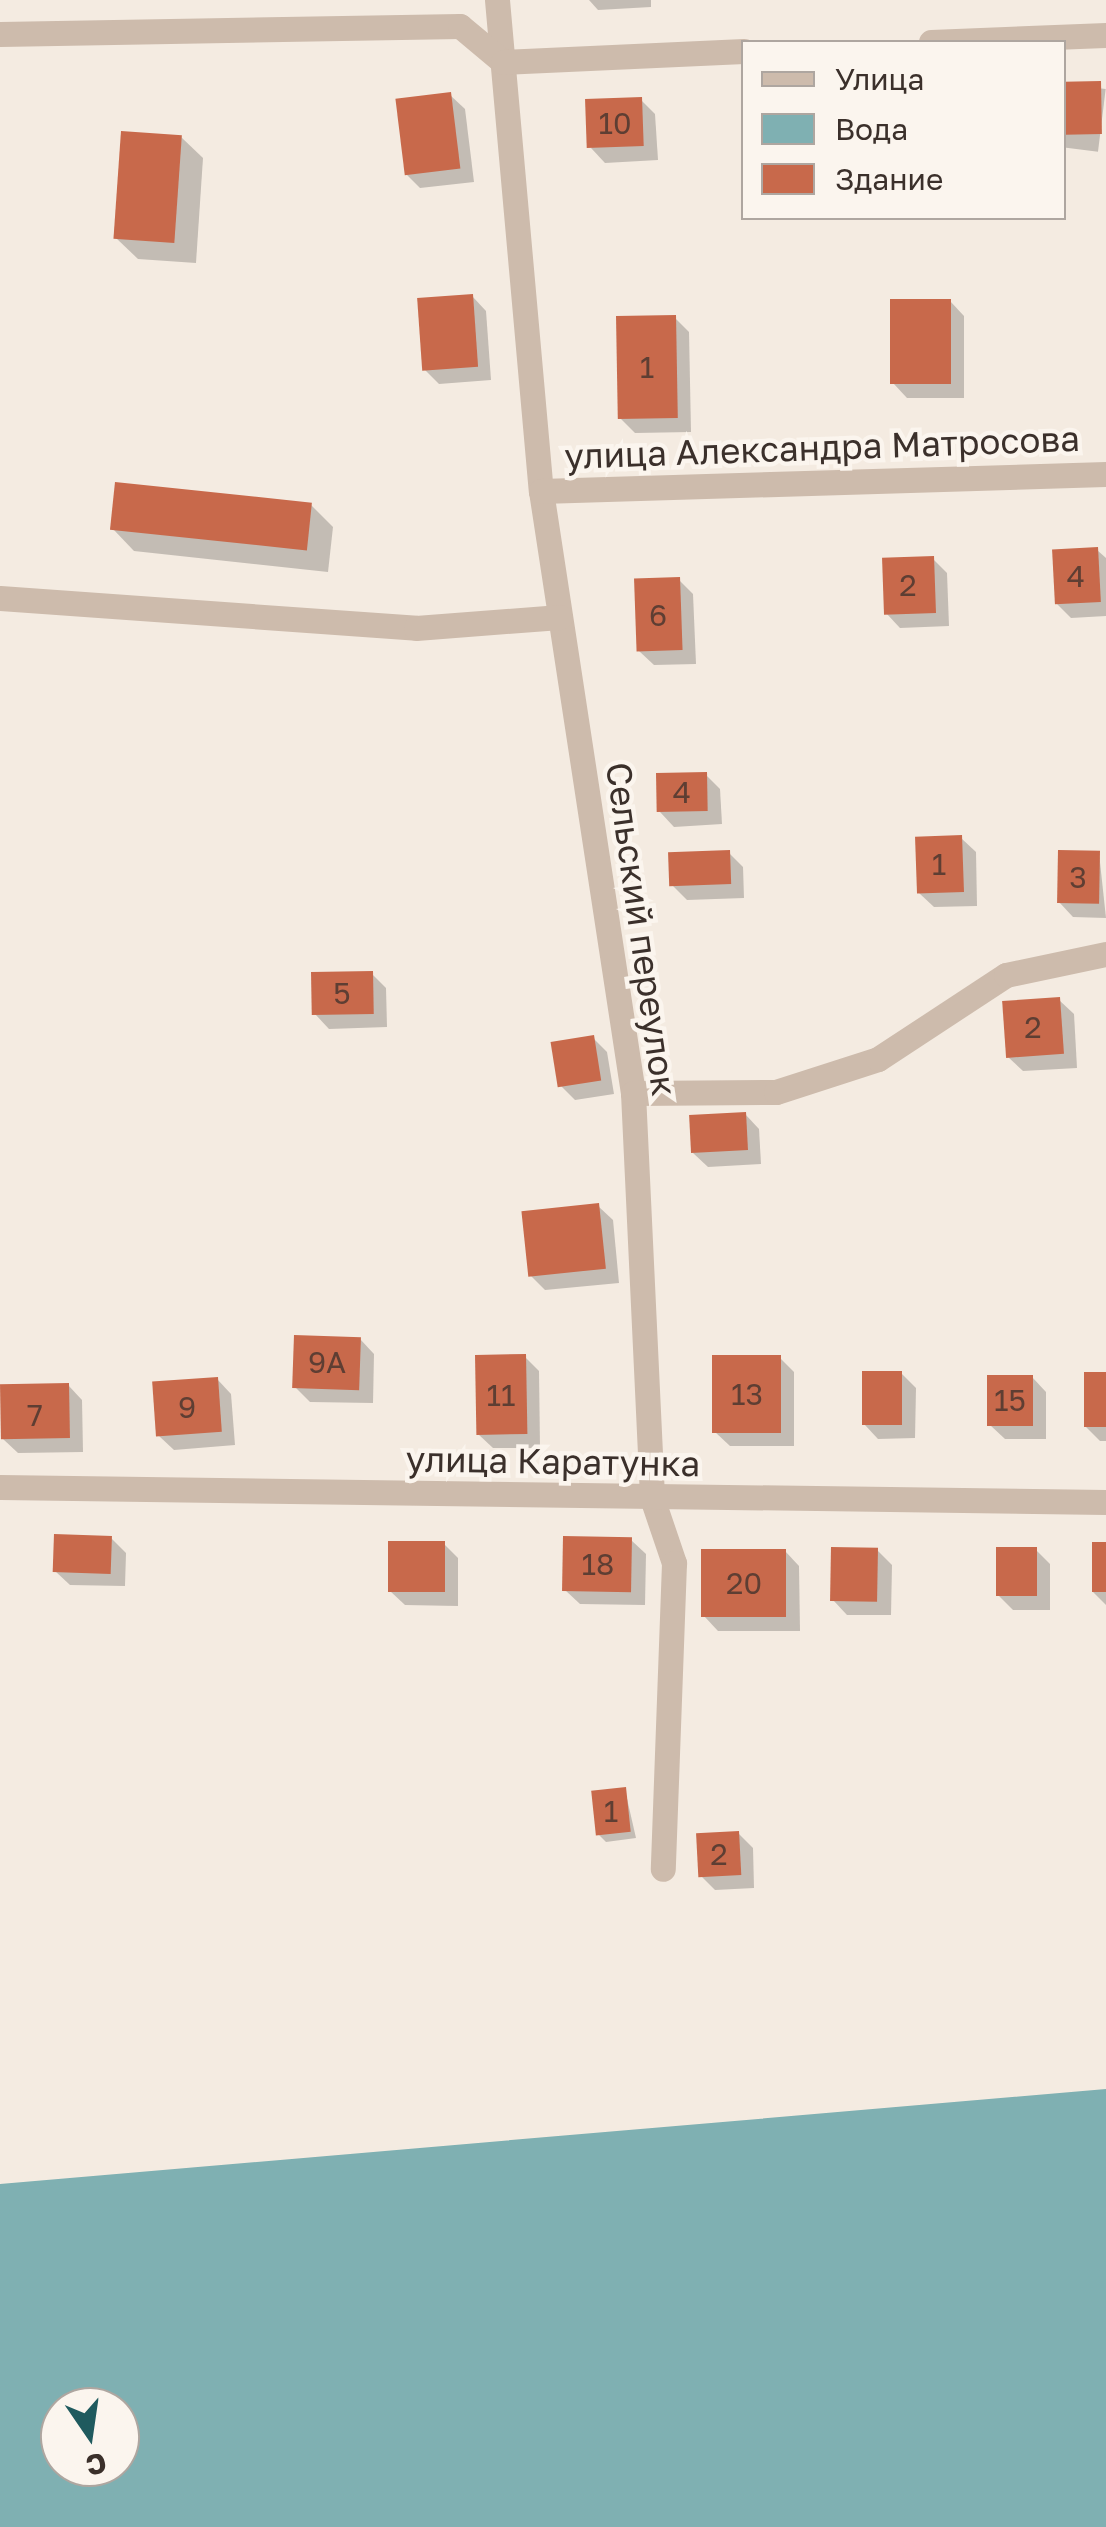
<!DOCTYPE html>
<meta charset="utf-8">
<style>
body{margin:0}
#map{position:relative;width:1106px;height:2527px;overflow:hidden;background:#f4ebe1;font-family:"Golos Text",sans-serif}
div>[style]{position:absolute}
.water>*{inset:0;background:#7fb0b2}
.shadow>*{inset:0;background:#0003;transform-origin:0 0}
.building>*{inset:0;background:#c8694b;transform-origin:0 0}
.minor>*{height:25px;margin:-12.5px;padding:0 12.5px;transform-origin:12.5px;border-radius:12.5px;background:#cdbbac}
span{translate:-50% -50%;white-space:nowrap;text-align:center;line-height:1.15;-webkit-text-stroke:9px #fbf5ee;paint-order:stroke}
.number-label{font-size:30px;color:#5e3e33}
.number-label span{-webkit-text-stroke-width:0}
.street-label{font-size:35px;color:#3b302b}
.legend{position:absolute;left:741px;top:40px;width:325px;height:180px;box-sizing:border-box;background:#fbf5ee;border:2px solid #aea6a0;margin:0;padding:12px 18px;list-style:none;font-size:30px;color:#3b302b}
.legend li{display:flex;align-items:center;gap:20px;height:50px}
.legend b{width:50px;border:2px solid #aea6a0}
.north{position:absolute;left:40px;top:2387px;width:100px;height:100px;box-sizing:border-box;background:#fbf5ee;border:2px solid #aea6a0;border-radius:50%;rotate:167deg;font-size:28px;font-weight:700;line-height:40px;text-align:center;color:#3b302b}
.north::after{content:'';display:block;margin:auto;width:35px;height:45px;background:#1f5a5e;clip-path:polygon(50% 0,100% 100%,50% 72%,0 100%)}
</style>
<div id="map">
<div class="water">
<i style="clip-path:polygon(evenodd,1106px 2089px,1106px 2527px,0 2527px,0 2184px,1106px 2089px,60px 2407px,120px 2407px,120px 2467px,60px 2467px,60px 2407px)"></i>
</div>
<div class="shadow">
<i style="clip-path:polygon(589px 0,651px 0,651px 7px,598px 10px)"></i>
<i style="left:1064px;top:84px;width:42px;height:63px;rotate:7deg"></i>
<i style="clip-path:polygon(450px 95px,465px 109px,474px 182px,420px 188px,406px 174px)"></i>
<i style="clip-path:polygon(641px 100px,655px 114px,658px 160px,605px 163px,591px 148px)"></i>
<i style="clip-path:polygon(181px 137px,203px 158px,196px 263px,138px 259px,116px 238px)"></i>
<i style="clip-path:polygon(472px 296px,486px 311px,491px 380px,439px 384px,425px 370px)"></i>
<i style="clip-path:polygon(950px 301px,964px 316px,964px 398px,907px 398px,893px 383px)"></i>
<i style="clip-path:polygon(675px 318px,689px 332px,691px 432px,635px 433px,620px 418px)"></i>
<i style="clip-path:polygon(311px 505px,333px 527px,328px 572px,134px 551px,113px 529px)"></i>
<i style="clip-path:polygon(1097px 550px,1106px 558px,1106px 616px,1071px 618px,1057px 604px)"></i>
<i style="clip-path:polygon(933px 559px,947px 573px,949px 626px,900px 628px,886px 613px)"></i>
<i style="clip-path:polygon(679px 580px,693px 594px,696px 664px,654px 665px,639px 651px)"></i>
<i style="clip-path:polygon(706px 775px,720px 789px,722px 824px,674px 827px,660px 812px)"></i>
<i style="clip-path:polygon(961px 838px,976px 852px,977px 906px,934px 907px,919px 893px)"></i>
<i style="clip-path:polygon(729px 853px,743px 867px,744px 898px,687px 900px,672px 885px)"></i>
<i style="clip-path:polygon(1099px 853px,1106px 918px,1073px 917px,1059px 902px)"></i>
<i style="clip-path:polygon(372px 974px,386px 988px,387px 1027px,329px 1029px,315px 1014px)"></i>
<i style="clip-path:polygon(1059px 1000px,1074px 1014px,1077px 1068px,1023px 1071px,1008px 1057px)"></i>
<i style="clip-path:polygon(593px 1038px,607px 1052px,614px 1094px,575px 1100px,561px 1086px)"></i>
<i style="clip-path:polygon(745px 1114px,759px 1129px,761px 1164px,708px 1167px,693px 1153px)"></i>
<i style="clip-path:polygon(598px 1206px,613px 1220px,619px 1283px,545px 1290px,530px 1275px)"></i>
<i style="clip-path:polygon(360px 1339px,374px 1354px,373px 1403px,310px 1402px,295px 1387px)"></i>
<i style="clip-path:polygon(525px 1357px,539px 1371px,540px 1448px,493px 1448px,478px 1434px)"></i>
<i style="clip-path:polygon(780px 1358px,794px 1372px,794px 1446px,730px 1446px,715px 1432px)"></i>
<i style="clip-path:polygon(901px 1373px,916px 1388px,915px 1438px,878px 1439px,864px 1424px)"></i>
<i style="clip-path:polygon(1106px 1375px,1106px 1441px,1100px 1441px,1085px 1426px)"></i>
<i style="clip-path:polygon(1032px 1377px,1046px 1392px,1046px 1439px,1005px 1439px,990px 1425px)"></i>
<i style="clip-path:polygon(217px 1379px,231px 1394px,235px 1445px,174px 1450px,159px 1436px)"></i>
<i style="clip-path:polygon(68px 1385px,82px 1400px,83px 1452px,18px 1453px,3px 1439px)"></i>
<i style="clip-path:polygon(111px 1538px,126px 1553px,125px 1586px,70px 1585px,55px 1571px)"></i>
<i style="clip-path:polygon(631px 1540px,646px 1554px,645px 1605px,580px 1604px,565px 1590px)"></i>
<i style="clip-path:polygon(444px 1544px,458px 1558px,458px 1606px,405px 1605px,390px 1591px)"></i>
<i style="clip-path:polygon(1106px 1545px,1106px 1605px,1092px 1591px)"></i>
<i style="clip-path:polygon(877px 1550px,892px 1565px,891px 1615px,847px 1615px,833px 1600px)"></i>
<i style="clip-path:polygon(1036px 1550px,1050px 1564px,1050px 1610px,1013px 1610px,998px 1595px)"></i>
<i style="clip-path:polygon(785px 1551px,799px 1566px,800px 1631px,718px 1631px,704px 1616px)"></i>
<i style="clip-path:polygon(625px 1790px,636px 1838px,606px 1842px,599px 1835px)"></i>
<i style="clip-path:polygon(738px 1833px,753px 1848px,754px 1888px,715px 1890px,700px 1875px)"></i>
</div>
<div class="building">
<i style="left:1101px;top:81px;width:53px;height:37px;rotate:89deg"></i>
<i style="left:451px;top:92px;width:77px;height:56px;rotate:83deg"></i>
<i style="left:642px;top:97px;width:49px;height:57px;rotate:88deg"></i>
<i style="left:121px;top:131px;width:61px;height:108px;rotate:4deg"></i>
<i style="left:473px;top:294px;width:73px;height:56px;rotate:86deg"></i>
<i style="left:890px;top:299px;width:61px;height:85px"></i>
<i style="left:676px;top:315px;width:103px;height:60px;rotate:89deg"></i>
<i style="left:115px;top:482px;width:198px;height:48px;rotate:6deg"></i>
<i style="left:1098px;top:547px;width:55px;height:46px;rotate:87deg"></i>
<i style="left:934px;top:556px;width:57px;height:52px;rotate:88deg"></i>
<i style="left:680px;top:577px;width:73px;height:46px;rotate:88deg"></i>
<i style="left:707px;top:772px;width:39px;height:51px;rotate:89deg"></i>
<i style="left:962px;top:835px;width:57px;height:47px;rotate:88deg"></i>
<i style="left:730px;top:850px;width:34px;height:62px;rotate:88deg"></i>
<i style="left:1058px;top:850px;width:42px;height:53px;rotate:1deg"></i>
<i style="left:373px;top:971px;width:43px;height:62px;rotate:89deg"></i>
<i style="left:1060px;top:997px;width:57px;height:58px;rotate:86deg"></i>
<i style="left:594px;top:1035px;width:46px;height:44px;rotate:81deg"></i>
<i style="left:746px;top:1112px;width:38px;height:57px;rotate:87deg"></i>
<i style="left:599px;top:1203px;width:66px;height:78px;rotate:84deg"></i>
<i style="left:294px;top:1335px;width:67px;height:53px;rotate:2deg"></i>
<i style="left:526px;top:1354px;width:80px;height:51px;rotate:89deg"></i>
<i style="left:781px;top:1355px;width:78px;height:69px;rotate:90deg"></i>
<i style="left:862px;top:1371px;width:40px;height:54px"></i>
<i style="left:1084px;top:1372px;width:22px;height:55px"></i>
<i style="left:987px;top:1375px;width:46px;height:51px"></i>
<i style="left:218px;top:1377px;width:55px;height:66px;rotate:86deg"></i>
<i style="left:69px;top:1383px;width:55px;height:69px;rotate:89deg"></i>
<i style="left:54px;top:1534px;width:58px;height:38px;rotate:2deg"></i>
<i style="left:563px;top:1536px;width:69px;height:55px;rotate:1deg"></i>
<i style="left:388px;top:1541px;width:57px;height:51px"></i>
<i style="left:1092px;top:1542px;width:14px;height:50px"></i>
<i style="left:831px;top:1547px;width:47px;height:54px;rotate:1deg"></i>
<i style="left:996px;top:1547px;width:41px;height:49px"></i>
<i style="left:701px;top:1549px;width:85px;height:68px"></i>
<i style="left:626px;top:1787px;width:45px;height:35px;rotate:84deg"></i>
<i style="left:739px;top:1831px;width:44px;height:43px;rotate:87deg"></i>
</div>
<div class="minor">
<i style="left:497px;top:0;width:493px;rotate:84.9deg"></i>
<i style="left:541px;top:491px;width:609px;rotate:81.31deg"></i>
<i style="left:633px;top:1093px;width:405px;rotate:87.3deg"></i>
<i style="left:652px;top:1498px;width:69px;rotate:71.3deg"></i>
<i style="left:674px;top:1563px;width:306px;rotate:92.1deg"></i>
<i style="left:0;top:34px;width:460px;rotate:-1deg"></i>
<i style="left:460px;top:26px;width:56px;rotate:39.9deg"></i>
<i style="left:503px;top:62px;width:241px;rotate:-2.6deg"></i>
<i style="left:931px;top:42px;width:175px;rotate:-2.3deg"></i>
<i style="left:541px;top:491px;width:565px;rotate:-1.72deg"></i>
<i style="left:0;top:598px;width:417px;rotate:4.1deg"></i>
<i style="left:416px;top:628px;width:144px;rotate:-4.4deg"></i>
<i style="left:633px;top:1093px;width:143px;rotate:-0.4deg"></i>
<i style="left:776px;top:1092px;width:107px;rotate:-17.9deg"></i>
<i style="left:878px;top:1059px;width:153px;rotate:-33.3deg"></i>
<i style="left:1006px;top:975px;width:102px;rotate:-11.9deg"></i>
<i style="left:0;top:1487px;width:1106px;rotate:0.78deg"></i>
</div>
<div class="number-label">
<span style="left:615px;top:123px">10</span>
<span style="left:647px;top:367px">1</span>
<span style="left:1076px;top:576px">4</span>
<span style="left:908px;top:585px">2</span>
<span style="left:658px;top:615px">6</span>
<span style="left:682px;top:792px">4</span>
<span style="left:939px;top:864px">1</span>
<span style="left:1078px;top:877px">3</span>
<span style="left:342px;top:993px">5</span>
<span style="left:1033px;top:1027px">2</span>
<span style="left:327px;top:1362px">9А</span>
<span style="left:747px;top:1394px">13</span>
<span style="left:501px;top:1395px">11</span>
<span style="left:1010px;top:1400px">15</span>
<span style="left:187px;top:1407px">9</span>
<span style="left:35px;top:1415px">7</span>
<span style="left:598px;top:1564px">18</span>
<span style="left:744px;top:1583px">20</span>
<span style="left:611px;top:1811px">1</span>
<span style="left:719px;top:1854px">2</span>
</div>
<div class="street-label">
<span style="left:822px;top:447px;rotate:-2deg">улица Александра Матросова</span>
<span style="left:642px;top:929px;rotate:82deg">Сельский переулок</span>
<span style="left:553px;top:1461px;rotate:1deg">улица Каратунка</span>
</div>
<ul class="legend">
<li><b style="height:12px;background:#cdbbac"></b>Улица</li>
<li><b style="height:28px;background:#7fb0b2"></b>Вода</li>
<li><b style="height:28px;background:#c8694b"></b>Здание</li>
</ul>
<div class="north">С</div>
</div>
